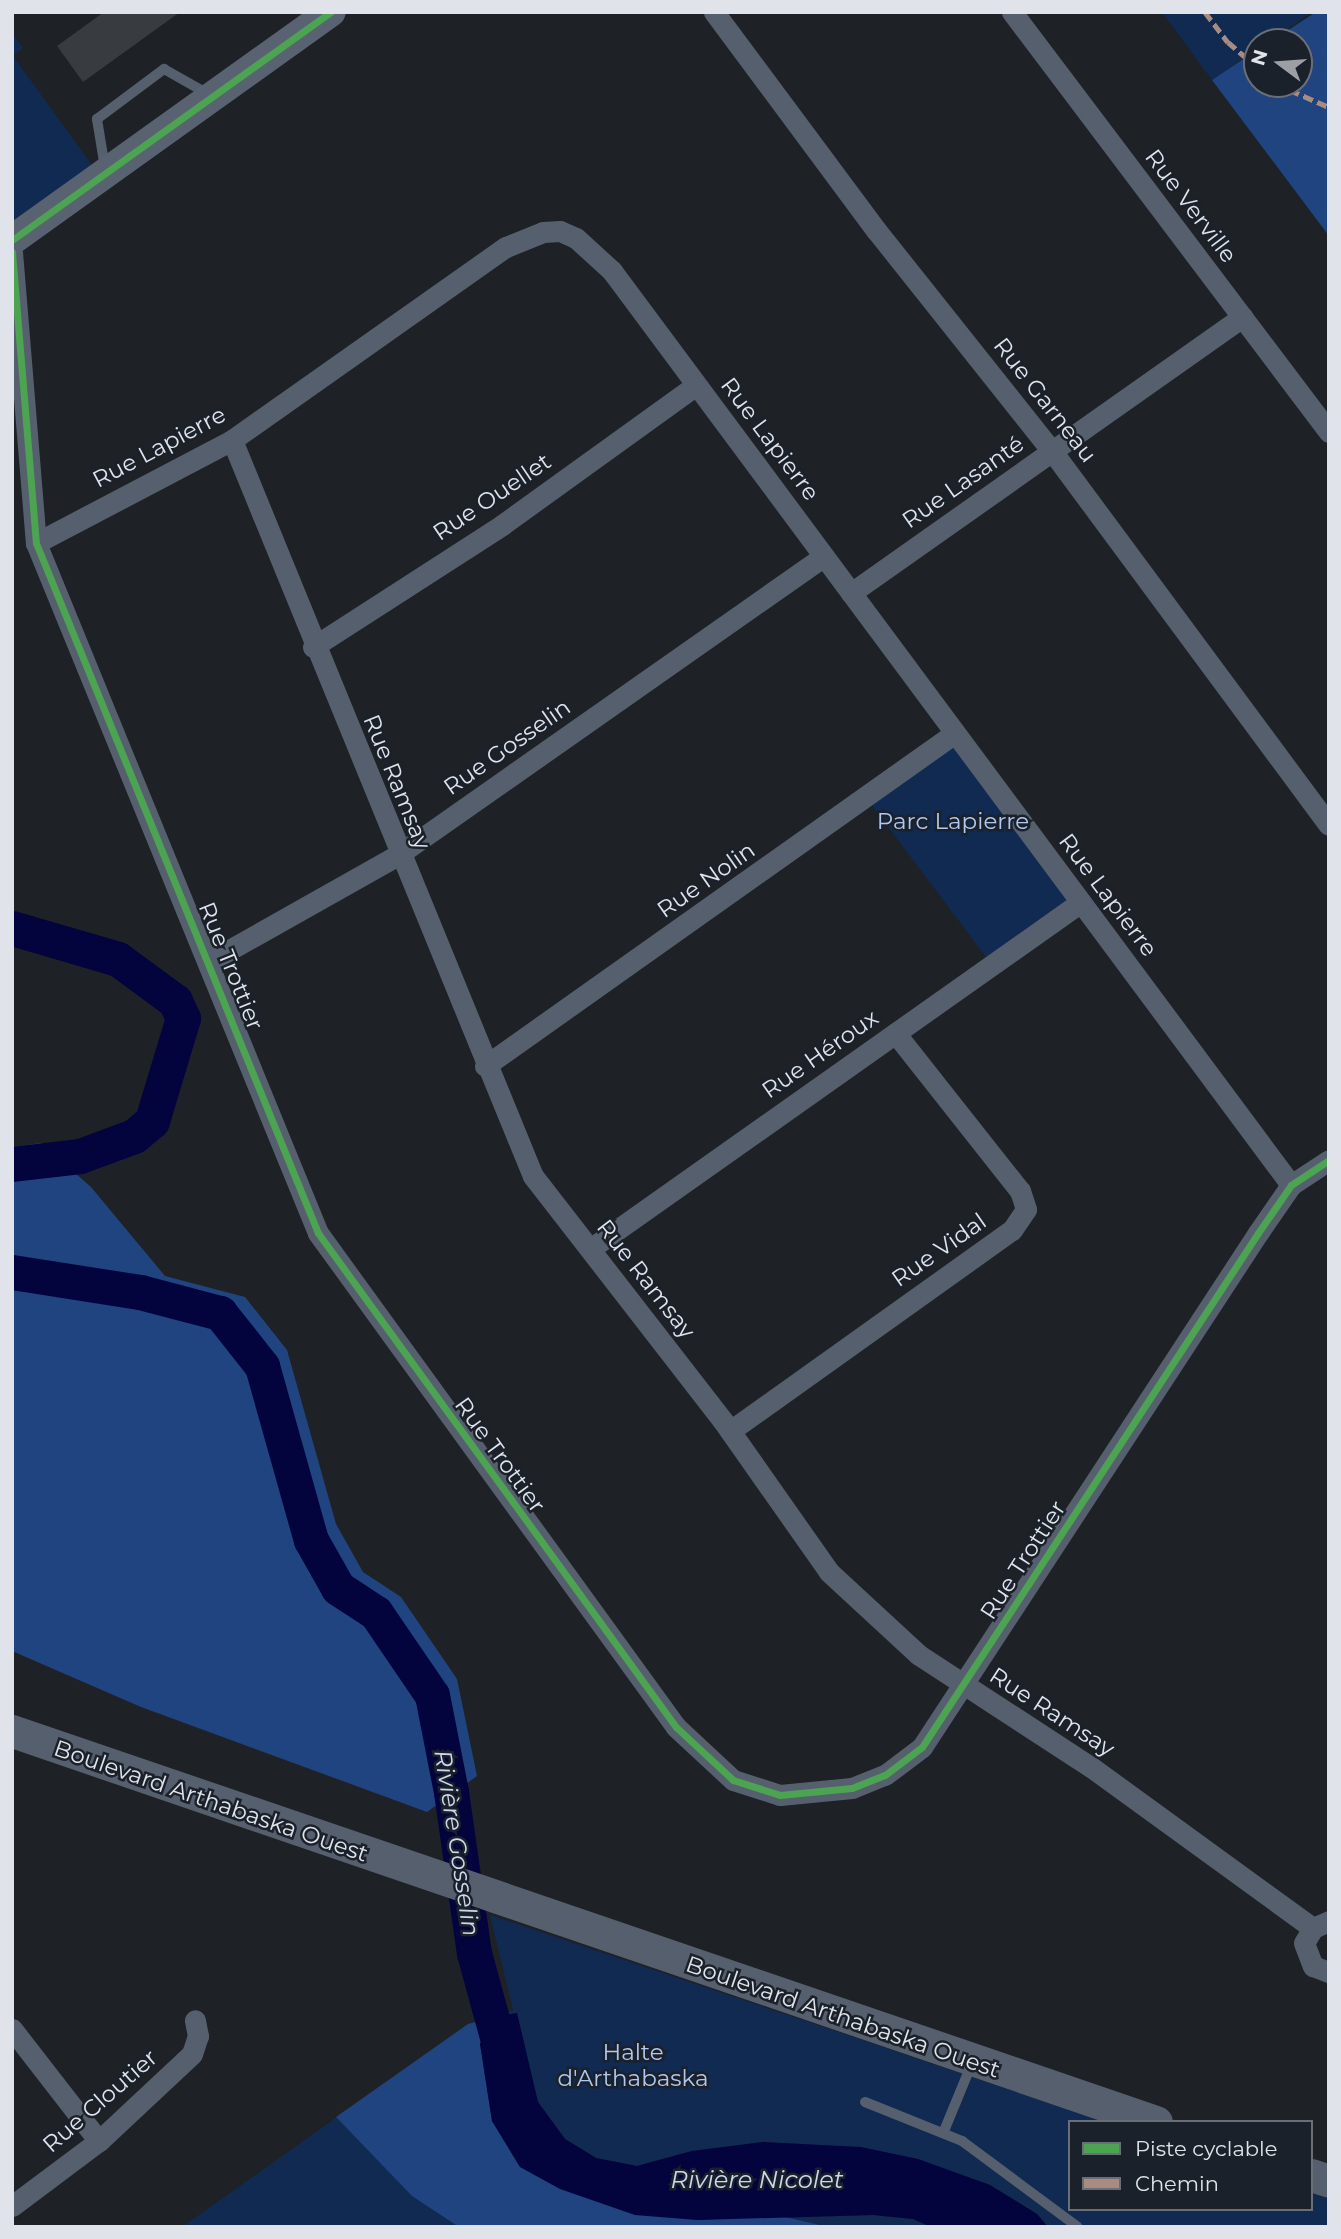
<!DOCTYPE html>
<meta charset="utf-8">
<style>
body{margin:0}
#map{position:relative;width:1341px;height:2239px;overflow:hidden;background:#1e2226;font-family:Montserrat,sans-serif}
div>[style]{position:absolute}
.green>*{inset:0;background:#112a51;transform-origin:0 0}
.forest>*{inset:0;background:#1f447f}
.water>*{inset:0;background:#03033e}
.river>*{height:35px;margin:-17.5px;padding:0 17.5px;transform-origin:17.5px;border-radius:17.5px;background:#03033e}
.building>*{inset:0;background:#383b3f}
.lane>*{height:10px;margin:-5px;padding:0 5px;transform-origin:5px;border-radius:5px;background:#565f6d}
.street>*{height:21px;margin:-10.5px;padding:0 10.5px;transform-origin:10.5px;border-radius:10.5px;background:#565f6d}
.secondary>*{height:30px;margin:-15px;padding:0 15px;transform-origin:15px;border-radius:15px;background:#586271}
.primary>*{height:33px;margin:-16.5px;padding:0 16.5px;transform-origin:16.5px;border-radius:16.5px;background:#565f6d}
.quiet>*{height:5px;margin-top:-2.5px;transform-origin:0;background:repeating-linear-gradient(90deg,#a88b81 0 10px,transparent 0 15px)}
.cycleway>*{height:7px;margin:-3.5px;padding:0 3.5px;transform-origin:3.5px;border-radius:3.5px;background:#4ca352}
span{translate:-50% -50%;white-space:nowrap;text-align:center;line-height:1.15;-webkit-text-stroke:5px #1b212a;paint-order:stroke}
.street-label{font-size:23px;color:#e0e4ea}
.park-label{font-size:23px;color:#b0c8ef}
.water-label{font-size:24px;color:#ccd8ec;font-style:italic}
.frame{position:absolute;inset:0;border:14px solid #e0e4ea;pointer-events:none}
.legend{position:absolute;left:1068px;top:2120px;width:245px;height:91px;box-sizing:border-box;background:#1b212a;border:2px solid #6a6f77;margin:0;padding:9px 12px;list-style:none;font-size:21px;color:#e0e4ea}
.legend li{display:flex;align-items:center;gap:14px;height:35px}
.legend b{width:35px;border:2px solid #6a6f77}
.north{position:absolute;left:1243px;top:28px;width:70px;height:70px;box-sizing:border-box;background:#1b212a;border:2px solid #6a6f77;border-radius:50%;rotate:286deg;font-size:19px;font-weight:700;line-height:28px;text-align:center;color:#e0e4ea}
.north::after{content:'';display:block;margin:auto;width:24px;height:32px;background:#9ca0a5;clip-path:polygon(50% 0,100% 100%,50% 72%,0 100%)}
</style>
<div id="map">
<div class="green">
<i style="clip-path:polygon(1162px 12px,1312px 12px,1268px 42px,1257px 42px,1257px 49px,1212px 80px)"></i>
<i style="clip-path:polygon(12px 33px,23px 48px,13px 56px,97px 172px,12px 231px)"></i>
<i style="left:955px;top:733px;width:211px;height:110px;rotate:53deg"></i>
<i style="clip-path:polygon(490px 1915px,1106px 2122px,1070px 2122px,1070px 2209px,1311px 2209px,1311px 2193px,1329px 2199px,1329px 2227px,1048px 2227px,1037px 2214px,990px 2185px,918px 2159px,861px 2148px,763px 2142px,692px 2151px,637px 2166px,596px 2158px,565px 2139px,538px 2102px,517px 2014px,492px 2121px,697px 2220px,873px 2215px,913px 2219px,931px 2227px,182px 2227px,468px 2024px,513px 2010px)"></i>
</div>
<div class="forest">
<i style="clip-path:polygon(1316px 12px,1329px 12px,1329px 236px,1212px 80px,1257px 50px,1257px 84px,1299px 84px,1299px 42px,1270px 42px)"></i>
<i style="clip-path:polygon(41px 1143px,91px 1187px,165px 1276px,245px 1297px,287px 1350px,336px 1524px,363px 1572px,401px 1597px,457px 1679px,477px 1776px,427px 1812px,141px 1707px,12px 1651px,12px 1147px)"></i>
<i style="clip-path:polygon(494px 2017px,480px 2044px,492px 2121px,520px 2167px,697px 2220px,781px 2216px,828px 2227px,459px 2227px,412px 2196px,336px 2117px,468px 2024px)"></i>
</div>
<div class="water">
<i style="clip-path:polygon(517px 2013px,538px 2102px,565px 2139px,596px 2158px,637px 2166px,692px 2151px,763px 2142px,861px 2147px,918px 2159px,990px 2185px,1037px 2214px,1048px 2227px,931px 2227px,913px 2219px,873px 2215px,697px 2220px,635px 2215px,560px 2189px,520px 2167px,492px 2121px,480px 2044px,494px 2017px)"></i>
</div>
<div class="river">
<i style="left:12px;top:928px;width:110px;rotate:16.3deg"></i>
<i style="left:118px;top:959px;width:71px;rotate:36.4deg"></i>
<i style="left:175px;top:1001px;width:19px;rotate:65deg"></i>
<i style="left:183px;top:1018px;width:108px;rotate:106.8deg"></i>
<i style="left:152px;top:1121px;width:23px;rotate:140deg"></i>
<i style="left:134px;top:1136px;width:58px;rotate:159.7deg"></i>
<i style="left:80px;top:1156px;width:68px;rotate:173.3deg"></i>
<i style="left:12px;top:1272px;width:130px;rotate:8.9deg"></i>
<i style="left:140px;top:1292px;width:83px;rotate:14.7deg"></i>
<i style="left:220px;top:1313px;width:68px;rotate:51.6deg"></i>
<i style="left:262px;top:1366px;width:181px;rotate:74.3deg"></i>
<i style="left:311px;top:1540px;width:55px;rotate:60.6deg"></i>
<i style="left:338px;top:1588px;width:45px;rotate:33.3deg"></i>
<i style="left:376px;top:1613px;width:99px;rotate:55.7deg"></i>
<i style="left:432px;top:1695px;width:99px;rotate:78.9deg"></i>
<i style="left:451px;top:1792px;width:163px;rotate:81.9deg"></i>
<i style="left:474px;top:1953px;width:114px;rotate:74.7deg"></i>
</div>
<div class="building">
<i style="clip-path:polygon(104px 12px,180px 12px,83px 82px,57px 46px)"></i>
</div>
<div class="lane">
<i style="left:105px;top:168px;width:50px;rotate:-99.3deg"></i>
<i style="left:97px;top:119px;width:84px;rotate:-36.7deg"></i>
<i style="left:164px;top:69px;width:53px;rotate:29.5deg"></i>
<i style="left:865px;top:2102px;width:105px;rotate:21.9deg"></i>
<i style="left:962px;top:2141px;width:144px;rotate:36.6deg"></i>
<i style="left:944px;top:2131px;width:74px;rotate:-67.6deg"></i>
</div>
<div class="street">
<i style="left:714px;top:12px;width:272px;rotate:53.4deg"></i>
<i style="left:876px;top:230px;width:283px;rotate:51.5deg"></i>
<i style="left:1052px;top:451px;width:465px;rotate:53.5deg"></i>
<i style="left:1012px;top:12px;width:526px;rotate:52.96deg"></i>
<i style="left:12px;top:252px;width:292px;rotate:85.3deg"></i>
<i style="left:36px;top:543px;width:745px;rotate:67.77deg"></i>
<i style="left:318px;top:1233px;width:610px;rotate:54.07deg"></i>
<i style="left:676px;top:1727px;width:78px;rotate:42.9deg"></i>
<i style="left:733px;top:1780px;width:49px;rotate:17.7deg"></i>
<i style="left:780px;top:1795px;width:72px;rotate:-5.6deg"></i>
<i style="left:852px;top:1788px;width:35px;rotate:-22deg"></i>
<i style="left:885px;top:1775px;width:46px;rotate:-37.1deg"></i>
<i style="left:922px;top:1747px;width:614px;rotate:-56.83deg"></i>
<i style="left:1258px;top:1233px;width:58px;rotate:-55.5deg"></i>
<i style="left:1291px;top:1185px;width:45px;rotate:-33.3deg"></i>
<i style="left:232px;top:440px;width:795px;rotate:67.76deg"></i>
<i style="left:533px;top:1176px;width:310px;rotate:52.2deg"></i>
<i style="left:723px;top:1421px;width:184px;rotate:54.9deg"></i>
<i style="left:829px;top:1572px;width:122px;rotate:42.7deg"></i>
<i style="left:919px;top:1655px;width:205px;rotate:33.1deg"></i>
<i style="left:1091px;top:1767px;width:274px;rotate:36deg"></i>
<i style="left:36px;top:543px;width:221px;rotate:-27.7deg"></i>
<i style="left:232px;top:440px;width:335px;rotate:-35.2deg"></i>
<i style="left:506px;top:247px;width:40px;rotate:-22deg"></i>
<i style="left:543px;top:232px;width:17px;rotate:-3deg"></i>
<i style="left:560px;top:231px;width:17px;rotate:24deg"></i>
<i style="left:576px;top:238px;width:49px;rotate:42.5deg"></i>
<i style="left:612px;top:271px;width:1139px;rotate:53.39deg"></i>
<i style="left:851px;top:593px;width:479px;rotate:-35.2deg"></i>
<i style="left:313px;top:647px;width:225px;rotate:-32.8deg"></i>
<i style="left:502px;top:525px;width:239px;rotate:-35.8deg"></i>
<i style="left:208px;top:962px;width:218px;rotate:-29.4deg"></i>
<i style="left:398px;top:855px;width:520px;rotate:-35.06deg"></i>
<i style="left:485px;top:1066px;width:576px;rotate:-35.32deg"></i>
<i style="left:590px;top:1249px;width:601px;rotate:-35.25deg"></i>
<i style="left:730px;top:1431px;width:346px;rotate:-35.5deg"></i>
<i style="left:1012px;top:1230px;width:25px;rotate:-56deg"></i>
<i style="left:1026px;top:1209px;width:19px;rotate:-108deg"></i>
<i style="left:1020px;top:1191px;width:201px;rotate:-128.3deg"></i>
<i style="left:1329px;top:1921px;width:17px;rotate:156deg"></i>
<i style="left:1313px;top:1928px;width:17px;rotate:121deg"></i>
<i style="left:1304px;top:1943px;width:25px;rotate:69deg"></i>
<i style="left:1313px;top:1966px;width:17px;rotate:21deg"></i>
<i style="left:12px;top:2029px;width:142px;rotate:52.2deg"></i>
<i style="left:12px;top:2206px;width:109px;rotate:-36.8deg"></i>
<i style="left:99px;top:2141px;width:127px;rotate:-43.1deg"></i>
<i style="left:192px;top:2054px;width:19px;rotate:-72deg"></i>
<i style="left:198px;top:2036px;width:16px;rotate:-101deg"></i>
</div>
<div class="secondary">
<i style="left:12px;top:240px;width:392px;rotate:-35.6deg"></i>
</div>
<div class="primary">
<i style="left:12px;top:1731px;width:1209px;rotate:18.87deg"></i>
<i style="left:1311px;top:2175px;width:19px;rotate:18deg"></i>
</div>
<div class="quiet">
<i style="left:1205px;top:12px;width:38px;rotate:53deg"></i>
<i style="left:1228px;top:42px;width:38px;rotate:41deg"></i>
<i style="left:1276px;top:84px;width:58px;rotate:23.5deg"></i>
</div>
<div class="cycleway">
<i style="left:12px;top:240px;width:392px;rotate:-35.6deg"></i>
<i style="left:12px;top:252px;width:292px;rotate:85.3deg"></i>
<i style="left:36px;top:543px;width:745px;rotate:67.77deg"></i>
<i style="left:318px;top:1233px;width:610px;rotate:54.07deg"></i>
<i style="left:676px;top:1727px;width:78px;rotate:42.9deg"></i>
<i style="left:733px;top:1780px;width:49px;rotate:17.7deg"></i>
<i style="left:780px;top:1795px;width:72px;rotate:-5.6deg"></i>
<i style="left:852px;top:1788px;width:35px;rotate:-22deg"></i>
<i style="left:885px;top:1775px;width:46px;rotate:-37.1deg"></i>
<i style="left:922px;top:1747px;width:614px;rotate:-56.83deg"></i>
<i style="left:1258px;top:1233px;width:58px;rotate:-55.5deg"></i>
<i style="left:1291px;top:1185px;width:45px;rotate:-33.3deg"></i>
</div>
<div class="street-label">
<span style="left:1191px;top:206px;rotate:53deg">Rue Verville</span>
<span style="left:1045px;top:400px;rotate:52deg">Rue Garneau</span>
<span style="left:770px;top:439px;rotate:53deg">Rue Lapierre</span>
<span style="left:159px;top:447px;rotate:-28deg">Rue Lapierre</span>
<span style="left:963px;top:482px;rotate:-35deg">Rue Lasanté</span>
<span style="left:492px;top:497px;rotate:-34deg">Rue Ouellet</span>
<span style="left:507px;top:747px;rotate:-35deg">Rue Gosselin</span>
<span style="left:397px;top:782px;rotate:68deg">Rue Ramsay</span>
<span style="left:706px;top:880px;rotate:-35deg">Rue Nolin</span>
<span style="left:1108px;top:895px;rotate:53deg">Rue Lapierre</span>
<span style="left:231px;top:966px;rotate:68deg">Rue Trottier</span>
<span style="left:820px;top:1054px;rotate:-35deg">Rue Héroux</span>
<span style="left:939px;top:1250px;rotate:-35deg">Rue Vidal</span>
<span style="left:646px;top:1279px;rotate:52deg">Rue Ramsay</span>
<span style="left:500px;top:1455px;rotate:54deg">Rue Trottier</span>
<span style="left:1023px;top:1560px;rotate:-57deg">Rue Trottier</span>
<span style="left:1052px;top:1712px;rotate:33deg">Rue Ramsay</span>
<span style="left:211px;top:1801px;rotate:19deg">Boulevard Arthabaska Ouest</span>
<span style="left:843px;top:2017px;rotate:19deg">Boulevard Arthabaska Ouest</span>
<span style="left:100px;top:2101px;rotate:-41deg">Rue Cloutier</span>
</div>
<div class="park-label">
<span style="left:953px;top:821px">Parc Lapierre</span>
<span style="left:633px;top:2065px">Halte<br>d'Arthabaska</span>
</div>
<div class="water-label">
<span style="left:457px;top:1843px;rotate:81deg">Rivière Gosselin</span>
<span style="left:757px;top:2180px">Rivière Nicolet</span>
</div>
<div class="frame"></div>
<ul class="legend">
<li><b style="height:9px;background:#4ca352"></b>Piste cyclable</li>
<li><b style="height:9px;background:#a88b81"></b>Chemin</li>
</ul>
<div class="north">N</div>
</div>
